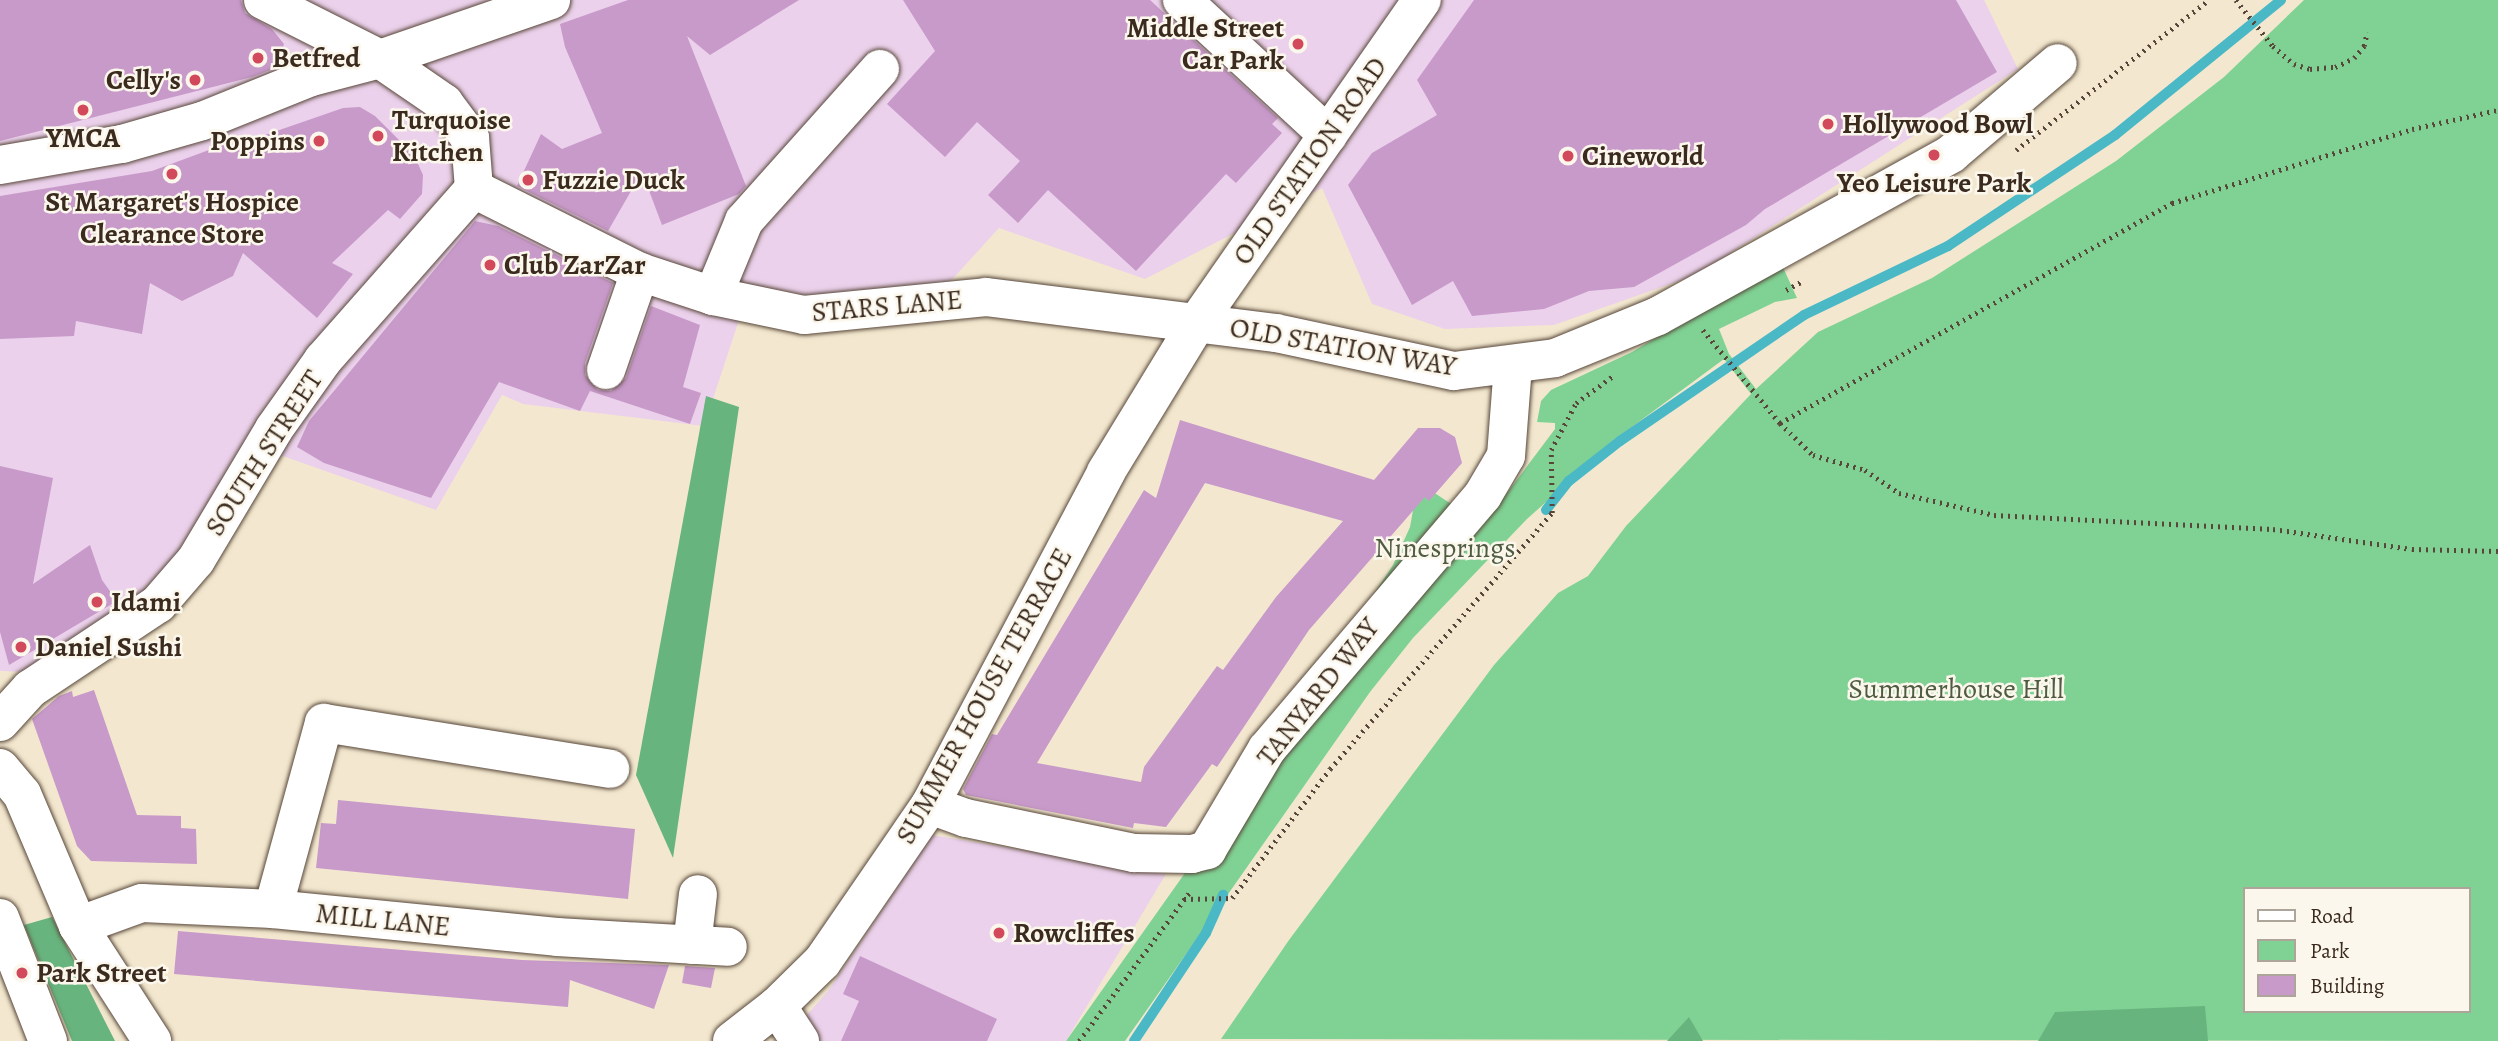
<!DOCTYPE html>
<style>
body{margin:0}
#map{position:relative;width:2498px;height:1041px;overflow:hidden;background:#f3e8cf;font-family:Alegreya,serif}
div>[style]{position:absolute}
.built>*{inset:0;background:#ebd1eb}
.green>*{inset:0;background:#80d294}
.forest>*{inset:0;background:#68b47e}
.stream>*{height:10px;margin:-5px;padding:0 5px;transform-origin:5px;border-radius:5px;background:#4bb8c6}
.building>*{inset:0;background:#c89aca}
.path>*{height:4.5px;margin-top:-2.25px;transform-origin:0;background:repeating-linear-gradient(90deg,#574639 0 2px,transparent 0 7px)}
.roads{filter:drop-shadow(0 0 2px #574639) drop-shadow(0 0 2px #574639)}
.minor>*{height:38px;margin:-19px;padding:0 19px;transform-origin:19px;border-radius:19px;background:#fff}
.dots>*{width:19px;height:19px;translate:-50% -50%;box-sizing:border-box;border:4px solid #fbf7ec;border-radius:50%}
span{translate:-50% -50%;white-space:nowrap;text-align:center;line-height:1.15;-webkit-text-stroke:5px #fbf7ec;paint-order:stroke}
.poi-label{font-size:28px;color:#3b2a1e;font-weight:700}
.right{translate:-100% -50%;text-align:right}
.left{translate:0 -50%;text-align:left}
.street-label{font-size:28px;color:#3b2a1e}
.park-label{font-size:28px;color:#505c41}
.legend{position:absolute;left:2243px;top:887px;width:228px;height:126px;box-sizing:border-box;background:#fbf7ec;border:2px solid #aea59a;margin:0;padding:9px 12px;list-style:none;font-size:21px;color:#3b2a1e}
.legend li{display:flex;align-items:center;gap:14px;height:35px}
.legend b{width:35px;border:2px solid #aea59a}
</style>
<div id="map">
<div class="built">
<i style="clip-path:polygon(0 0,1984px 0,2018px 69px,1696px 275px,1554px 325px,1445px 329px,1372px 304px,1322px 188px,1145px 279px,999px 228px,917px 318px,749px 290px,704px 426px,523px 404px,502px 395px,436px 510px,277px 454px,148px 589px,28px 672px,0 671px)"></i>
<i style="clip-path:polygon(932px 835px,1166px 874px,1066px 1041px,784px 1041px,828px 991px)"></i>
</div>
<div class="green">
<i style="clip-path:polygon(evenodd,2304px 0,2498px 0,2498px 1041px,1221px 1039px,1289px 940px,1494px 665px,1558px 593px,1588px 576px,1626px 526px,1751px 394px,1724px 359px,1621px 435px,1527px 519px,1413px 638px,1370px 692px,1125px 1041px,1066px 1041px,1248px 784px,1393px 565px,1410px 527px,1418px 482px,1483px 525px,1555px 429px,1555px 423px,1537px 422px,1541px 401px,1551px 390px,1632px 352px,1781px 263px,1797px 298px,1775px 302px,1719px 329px,1729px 354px,1756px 389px,1818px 332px,1932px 278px,2116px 161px,2224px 77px,2304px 0,2244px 889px,2468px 889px,2468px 1011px,2244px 1011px,2244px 889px)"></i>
</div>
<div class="forest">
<i style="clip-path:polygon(706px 396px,739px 407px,673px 858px,636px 775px)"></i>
<i style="clip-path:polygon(52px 917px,115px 1041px,72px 1041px,24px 925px)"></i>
<i style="clip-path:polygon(2205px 1006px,2208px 1041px,2038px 1041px,2055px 1012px)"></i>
<i style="clip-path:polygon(1689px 1017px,1703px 1041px,1667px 1041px)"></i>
</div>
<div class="stream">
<i style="left:1546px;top:510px;width:37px;rotate:-52deg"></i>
<i style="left:1569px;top:481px;width:65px;rotate:-38.1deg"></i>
<i style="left:1620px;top:441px;width:223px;rotate:-34.4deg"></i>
<i style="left:1804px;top:315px;width:160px;rotate:-25.6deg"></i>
<i style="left:1948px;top:246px;width:201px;rotate:-33.6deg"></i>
<i style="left:2115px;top:135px;width:214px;rotate:-39.1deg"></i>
<i style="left:1134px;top:1041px;width:130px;rotate:-56.3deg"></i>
<i style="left:1206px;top:933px;width:42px;rotate:-65.9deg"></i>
</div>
<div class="building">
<i style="clip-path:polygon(0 0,241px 0,245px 13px,272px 29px,284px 44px,275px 68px,252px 77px,0 141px)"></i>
<i style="clip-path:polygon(628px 0,799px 0,710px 55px,687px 36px,746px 186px,739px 194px,662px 225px,642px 172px,608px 231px,517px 186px,541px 134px,562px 149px,602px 133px,565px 47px,560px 24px)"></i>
<i style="clip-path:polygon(903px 0,1150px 0,1278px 118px,1272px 124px,1282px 133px,1236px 183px,1226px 174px,1136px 271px,1048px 190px,1018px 223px,988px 195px,1020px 161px,977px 122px,945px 157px,887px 104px,935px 51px)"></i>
<i style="clip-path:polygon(1474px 0,1956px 0,1997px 72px,1765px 209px,1746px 225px,1634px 287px,1589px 291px,1544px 309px,1472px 316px,1453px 281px,1412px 305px,1348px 185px,1372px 153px,1437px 115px,1417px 80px)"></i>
<i style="clip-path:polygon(360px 107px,375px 116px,414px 155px,423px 175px,422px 194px,400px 219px,388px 210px,332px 263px,353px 274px,317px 318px,243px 253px,233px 276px,182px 301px,150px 283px,142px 334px,76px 321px,74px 336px,0 339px,0 196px,152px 171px,247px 136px,265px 135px,343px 108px)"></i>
<i style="clip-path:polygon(475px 221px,498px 226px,613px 283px,585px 363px,585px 375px,598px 390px,611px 391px,626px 378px,651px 306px,700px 325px,683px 387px,701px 393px,690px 424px,590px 391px,580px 411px,499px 382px,431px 498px,324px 463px,297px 447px,309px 421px)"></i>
<i style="clip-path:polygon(evenodd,1180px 420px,1374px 480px,1418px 428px,1440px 428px,1455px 437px,1462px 463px,1429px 501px,1425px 497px,1309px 630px,1217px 767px,1212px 764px,1166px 827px,1134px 823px,1133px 828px,966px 795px,963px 789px,992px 734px,997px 735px,1144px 490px,1156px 498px,1180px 420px,1205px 483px,1343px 521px,1276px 597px,1223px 670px,1217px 666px,1144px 767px,1141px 782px,1037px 763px,1205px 483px)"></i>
<i style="clip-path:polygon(0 466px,53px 478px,33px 584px,90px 545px,102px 580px,117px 601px,9px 665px,0 632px)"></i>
<i style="clip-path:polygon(94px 690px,137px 815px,181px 816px,181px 828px,196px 829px,197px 864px,91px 861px,77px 846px,32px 719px,59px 696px,72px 691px,73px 697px)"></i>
<i style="clip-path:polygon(338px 800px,635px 829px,628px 899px,316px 868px,321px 823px,336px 824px)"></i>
<i style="clip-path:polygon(178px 931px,522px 960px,669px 965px,654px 1009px,570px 980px,568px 1007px,174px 974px)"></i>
<i style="clip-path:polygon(860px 956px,997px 1019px,987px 1041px,841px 1041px,859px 1001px,843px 994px)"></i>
<i style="clip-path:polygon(685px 966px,715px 968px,711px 988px,682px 983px)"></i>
</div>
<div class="path">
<i style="left:2236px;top:0;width:59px;rotate:51.2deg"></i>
<i style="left:2273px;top:46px;width:28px;rotate:41deg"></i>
<i style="left:2294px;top:64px;width:17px;rotate:17deg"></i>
<i style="left:2310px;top:69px;width:25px;rotate:-5deg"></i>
<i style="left:2335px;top:67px;width:21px;rotate:-25deg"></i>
<i style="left:2354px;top:58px;width:16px;rotate:-50deg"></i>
<i style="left:2364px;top:46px;width:14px;rotate:-78deg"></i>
<i style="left:2016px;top:150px;width:244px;rotate:-37.9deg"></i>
<i style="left:1786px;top:290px;width:19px;rotate:-28deg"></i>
<i style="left:1703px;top:330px;width:121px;rotate:50.4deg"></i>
<i style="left:1780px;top:423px;width:46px;rotate:44.1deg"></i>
<i style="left:1813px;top:455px;width:54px;rotate:16.1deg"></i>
<i style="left:1865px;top:470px;width:41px;rotate:34.1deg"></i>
<i style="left:1899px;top:493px;width:98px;rotate:13deg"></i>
<i style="left:1994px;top:515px;width:279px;rotate:2.9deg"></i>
<i style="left:2273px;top:529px;width:140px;rotate:8.2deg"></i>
<i style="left:2412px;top:549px;width:86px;rotate:1.3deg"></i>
<i style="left:1780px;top:423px;width:450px;rotate:-29.3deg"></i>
<i style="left:2172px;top:203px;width:251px;rotate:-17.1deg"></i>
<i style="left:2412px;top:129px;width:88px;rotate:-12.5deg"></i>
<i style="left:1184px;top:899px;width:48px;rotate:-1.2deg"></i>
<i style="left:1232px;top:898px;width:162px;rotate:-52.8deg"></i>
<i style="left:1330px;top:769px;width:339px;rotate:-49.1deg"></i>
<i style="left:1552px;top:513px;width:63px;rotate:-90.9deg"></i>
<i style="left:1551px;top:450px;width:53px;rotate:-62deg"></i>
<i style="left:1576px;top:403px;width:46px;rotate:-36.1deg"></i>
<i style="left:1079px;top:1041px;width:188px;rotate:-53.4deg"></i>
</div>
<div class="roads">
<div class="minor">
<i style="left:263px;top:0;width:131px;rotate:26.8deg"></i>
<i style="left:380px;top:59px;width:181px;rotate:-19deg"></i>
<i style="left:1182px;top:0;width:199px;rotate:42.8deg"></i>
<i style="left:0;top:165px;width:124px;rotate:-9.8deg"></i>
<i style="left:122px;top:144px;width:83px;rotate:-16deg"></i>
<i style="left:202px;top:121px;width:118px;rotate:-22deg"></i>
<i style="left:311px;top:77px;width:71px;rotate:-14.6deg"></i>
<i style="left:380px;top:59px;width:78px;rotate:34.5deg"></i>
<i style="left:444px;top:103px;width:44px;rotate:53.4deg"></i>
<i style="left:470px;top:138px;width:51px;rotate:85.5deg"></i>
<i style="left:474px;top:189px;width:186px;rotate:26.6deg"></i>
<i style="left:640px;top:272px;width:77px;rotate:18.2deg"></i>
<i style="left:713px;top:296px;width:93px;rotate:11.8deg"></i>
<i style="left:804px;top:315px;width:183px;rotate:-5.6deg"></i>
<i style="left:986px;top:297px;width:292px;rotate:7.1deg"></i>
<i style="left:1276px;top:333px;width:182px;rotate:12.1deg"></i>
<i style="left:1454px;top:371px;width:102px;rotate:-7.3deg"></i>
<i style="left:1555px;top:358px;width:111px;rotate:-22.2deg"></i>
<i style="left:1658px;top:316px;width:335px;rotate:-28.9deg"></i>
<i style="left:1951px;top:154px;width:140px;rotate:-40.4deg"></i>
<i style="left:713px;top:296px;width:81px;rotate:-67.5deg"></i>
<i style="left:744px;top:221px;width:204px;rotate:-48.2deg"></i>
<i style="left:606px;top:370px;width:104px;rotate:-70.9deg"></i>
<i style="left:0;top:722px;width:45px;rotate:-47.7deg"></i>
<i style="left:30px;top:689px;width:154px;rotate:-33.6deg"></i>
<i style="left:158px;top:604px;width:58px;rotate:-49.2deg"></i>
<i style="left:196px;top:560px;width:152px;rotate:-59.2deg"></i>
<i style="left:274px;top:429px;width:85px;rotate:-54.6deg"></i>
<i style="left:323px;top:360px;width:228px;rotate:-48.6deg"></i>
<i style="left:0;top:768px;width:34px;rotate:50deg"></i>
<i style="left:22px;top:794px;width:143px;rotate:67deg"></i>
<i style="left:78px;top:926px;width:137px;rotate:57.2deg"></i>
<i style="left:930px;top:805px;width:38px;rotate:20deg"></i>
<i style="left:966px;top:818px;width:172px;rotate:11.8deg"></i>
<i style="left:1134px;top:853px;width:58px;rotate:1deg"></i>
<i style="left:1192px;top:854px;width:16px;rotate:-15deg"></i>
<i style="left:1207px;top:850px;width:117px;rotate:-59.3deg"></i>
<i style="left:1267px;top:749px;width:333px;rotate:-49.6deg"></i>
<i style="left:1483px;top:495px;width:45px;rotate:-59.5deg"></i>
<i style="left:1506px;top:456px;width:90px;rotate:-85.6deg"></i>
<i style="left:273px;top:909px;width:193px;rotate:-74.7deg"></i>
<i style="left:324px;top:723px;width:290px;rotate:9.1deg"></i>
<i style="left:0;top:918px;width:132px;rotate:68.7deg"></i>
<i style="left:78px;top:926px;width:68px;rotate:-19.8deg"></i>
<i style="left:142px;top:903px;width:131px;rotate:2.6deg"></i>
<i style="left:273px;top:909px;width:285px;rotate:5.6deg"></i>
<i style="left:557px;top:937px;width:171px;rotate:3.3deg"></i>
<i style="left:692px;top:945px;width:51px;rotate:-83.3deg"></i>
<i style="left:777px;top:1006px;width:42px;rotate:56.7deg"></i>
<i style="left:732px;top:1041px;width:57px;rotate:-37.9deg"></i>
<i style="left:777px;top:1006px;width:63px;rotate:-44.4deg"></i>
<i style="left:822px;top:962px;width:191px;rotate:-55.5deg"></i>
<i style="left:930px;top:805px;width:377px;rotate:-62.1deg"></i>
<i style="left:1106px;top:472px;width:177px;rotate:-58.6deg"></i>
<i style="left:1198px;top:321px;width:391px;rotate:-55.1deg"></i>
</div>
</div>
<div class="dots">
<i style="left:1298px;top:44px;background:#d1495b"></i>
<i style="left:258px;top:58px;background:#d1495b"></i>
<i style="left:195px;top:80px;background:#d1495b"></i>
<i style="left:83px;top:110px;background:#d1495b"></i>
<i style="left:1828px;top:124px;background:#d1495b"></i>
<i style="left:378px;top:136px;background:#d1495b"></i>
<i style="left:319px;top:141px;background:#d1495b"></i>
<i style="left:1934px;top:155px;background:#d1495b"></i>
<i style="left:1568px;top:156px;background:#d1495b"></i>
<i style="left:172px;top:174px;background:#d1495b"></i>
<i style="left:528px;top:180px;background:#d1495b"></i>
<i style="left:490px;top:265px;background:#d1495b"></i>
<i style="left:97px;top:602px;background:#d1495b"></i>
<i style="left:21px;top:647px;background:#d1495b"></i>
<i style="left:999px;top:933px;background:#d1495b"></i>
<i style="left:22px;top:973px;background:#d1495b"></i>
</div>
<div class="poi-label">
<span class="right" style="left:1284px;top:44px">Middle Street<br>Car Park</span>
<span class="left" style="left:272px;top:58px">Betfred</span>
<span class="right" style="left:181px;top:80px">Celly's</span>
<span class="left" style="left:392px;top:136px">Turquoise<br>Kitchen</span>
<span class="left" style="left:1842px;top:124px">Hollywood Bowl</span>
<span style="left:83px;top:138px">YMCA</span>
<span class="right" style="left:305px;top:141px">Poppins</span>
<span class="left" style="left:1582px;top:156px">Cineworld</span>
<span class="left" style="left:542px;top:180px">Fuzzie Duck</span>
<span style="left:1934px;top:183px">Yeo Leisure Park</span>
<span style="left:172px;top:218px">St Margaret's Hospice<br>Clearance Store</span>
<span class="left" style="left:504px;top:265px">Club ZarZar</span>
<span class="left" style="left:111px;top:602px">Idami</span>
<span class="left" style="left:35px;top:647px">Daniel Sushi</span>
<span class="left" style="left:1013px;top:933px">Rowcliffes</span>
<span class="left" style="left:36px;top:973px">Park Street</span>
</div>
<div class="street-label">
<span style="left:1310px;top:161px;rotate:-55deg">OLD STATION ROAD</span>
<span style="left:887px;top:306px;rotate:-5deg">STARS LANE</span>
<span style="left:1343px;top:347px;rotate:10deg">OLD STATION WAY</span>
<span style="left:264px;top:453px;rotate:-57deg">SOUTH STREET</span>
<span style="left:1318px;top:692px;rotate:-52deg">TANYARD WAY</span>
<span style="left:984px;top:696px;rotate:-61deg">SUMMER HOUSE TERRACE</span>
<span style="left:383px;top:920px;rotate:6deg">MILL LANE</span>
</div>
<div class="park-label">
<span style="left:1445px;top:548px">Ninesprings</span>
<span style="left:1956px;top:689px">Summerhouse Hill</span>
</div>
<ul class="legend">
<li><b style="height:9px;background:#fff"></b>Road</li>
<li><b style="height:19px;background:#80d294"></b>Park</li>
<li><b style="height:19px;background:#c89aca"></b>Building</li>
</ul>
</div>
